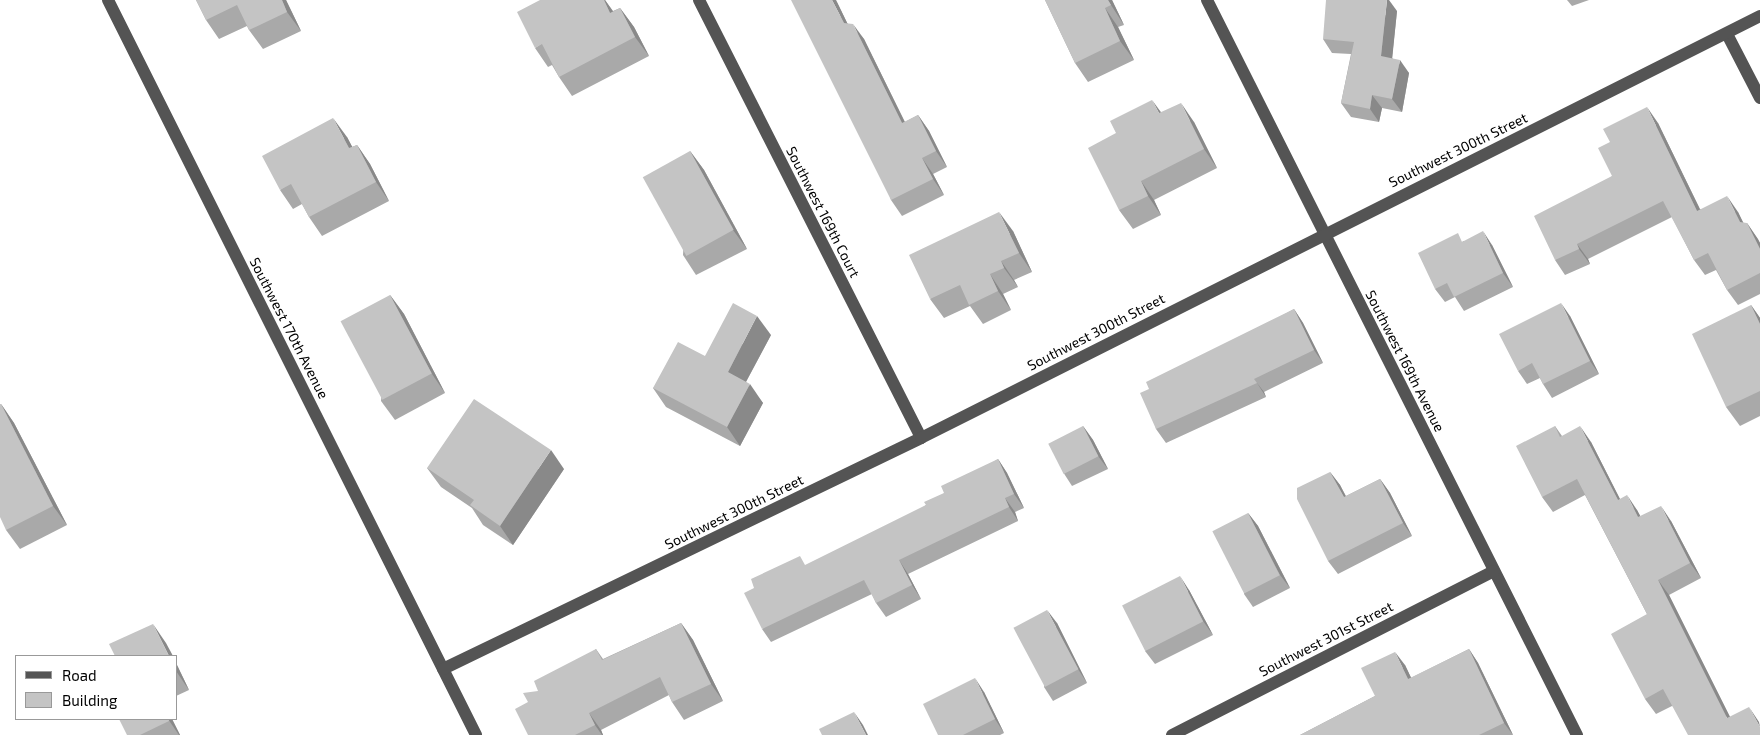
<!DOCTYPE html>
<style>
body{margin:0}
#map{position:relative;width:1760px;height:735px;overflow:hidden;background:#fff;font-family:"Exo 2",sans-serif}
div>[style]{position:absolute}
.minor>*{height:12px;margin:-6px;padding:0 6px;transform-origin:6px;border-radius:6px;background:#545454}
.wall>*{inset:0;background:#a9a9a9}
.shaded-wall>*{inset:0;background:#898989}
.building>*{inset:0;background:#c4c4c4;transform-origin:0 0}
span{translate:-50% -50%;white-space:nowrap;text-align:center;line-height:1.15;-webkit-text-stroke:4px #fff;paint-order:stroke}
.street-label{font-size:14px;color:#000}
.legend{position:absolute;left:15px;top:655px;width:162px;height:65px;box-sizing:border-box;background:#fff;border:1px solid #999;margin:0;padding:6px 9px;list-style:none;font-size:15px;color:#000}
.legend li{display:flex;align-items:center;gap:10px;height:25px}
.legend b{width:25px;border:1px solid #999}
</style>
<div id="map">
<div class="minor">
<i style="left:108px;top:0;width:822px;rotate:63.4deg"></i>
<i style="left:699px;top:0;width:491px;rotate:63.1deg"></i>
<i style="left:1207px;top:0;width:823px;rotate:63.28deg"></i>
<i style="left:1727px;top:34px;width:72px;rotate:62.7deg"></i>
<i style="left:443px;top:669px;width:531px;rotate:-25.79deg"></i>
<i style="left:921px;top:438px;width:939px;rotate:-26.7deg"></i>
<i style="left:1172px;top:735px;width:361px;rotate:-27deg"></i>
</div>
<div class="wall">
<i style="clip-path:polygon(196px 0,286px 0,301px 31px,263px 49px,249px 30px,247px 26px,219px 39px,206px 20px)"></i>
<i style="clip-path:polygon(605px 0,613px 11px,620px 8px,634px 27px,649px 56px,572px 96px,559px 77px,552px 65px,548px 67px,535px 48px)"></i>
<i style="clip-path:polygon(836px 0,847px 23px,864px 39px,905px 122px,918px 115px,929px 131px,947px 167px,933px 174px,944px 195px,902px 216px,891px 200px)"></i>
<i style="clip-path:polygon(1045px 0,1112px 0,1124px 25px,1118px 27px,1134px 60px,1088px 82px,1075px 63px)"></i>
<i style="clip-path:polygon(1567px 0,1589px 0,1572px 6px)"></i>
<i style="clip-path:polygon(1397px 11px,1392px 58px,1409px 73px,1402px 112px,1382px 108px,1379px 122px,1351px 117px,1341px 103px,1351px 54px,1332px 53px,1323px 39px)"></i>
<i style="clip-path:polygon(1161px 112px,1194px 122px,1217px 168px,1154px 200px,1161px 215px,1133px 229px,1119px 210px)"></i>
<i style="clip-path:polygon(1658px 123px,1700px 209px,1738px 212px,1743px 223px,1747px 223px,1760px 243px,1760px 294px,1738px 305px,1727px 290px,1716px 270px,1705px 275px,1694px 260px,1672px 217px,1588px 259px,1590px 264px,1565px 275px,1555px 260px,1612px 176px)"></i>
<i style="clip-path:polygon(347px 137px,352px 147px,357px 145px,370px 164px,389px 201px,322px 236px,309px 217px,302px 204px,293px 209px,280px 190px)"></i>
<i style="clip-path:polygon(690px 151px,704px 170px,747px 249px,696px 275px,683px 255px)"></i>
<i style="clip-path:polygon(1013px 231px,1032px 272px,1014px 280px,1018px 287px,1003px 294px,1011px 310px,983px 324px,970px 306px,944px 318px,930px 299px)"></i>
<i style="clip-path:polygon(1463px 241px,1492px 245px,1513px 287px,1464px 311px,1455px 297px,1445px 302px,1435px 289px)"></i>
<i style="clip-path:polygon(390px 295px,404px 314px,445px 393px,395px 420px,381px 401px)"></i>
<i style="clip-path:polygon(1751px 305px,1760px 318px,1760px 416px,1740px 426px,1726px 407px)"></i>
<i style="clip-path:polygon(1294px 309px,1303px 323px,1323px 363px,1264px 392px,1266px 397px,1166px 443px,1156px 429px,1149px 389px)"></i>
<i style="clip-path:polygon(1570px 316px,1599px 374px,1552px 398px,1543px 384px,1540px 378px,1527px 384px,1518px 371px)"></i>
<i style="clip-path:polygon(771px 335px,746px 382px,763px 403px,740px 446px,666px 407px,653px 388px,705px 356px)"></i>
<i style="clip-path:polygon(1px 404px,14px 423px,67px 525px,20px 549px,6px 530px)"></i>
<i style="clip-path:polygon(1083px 426px,1093px 440px,1108px 469px,1072px 486px,1063px 472px)"></i>
<i style="clip-path:polygon(1555px 426px,1562px 436px,1591px 442px,1620px 499px,1637px 510px,1640px 516px,1671px 521px,1701px 578px,1669px 595px,1730px 717px,1760px 723px,1672px 706px,1656px 714px,1645px 699px,1647px 614px,1585px 495px,1553px 512px,1542px 497px)"></i>
<i style="clip-path:polygon(998px 459px,1007px 473px,1024px 508px,1015px 512px,1018px 521px,908px 574px,921px 599px,886px 617px,876px 603px,872px 594px,771px 642px,762px 629px,926px 505px)"></i>
<i style="clip-path:polygon(427px 468px,564px 469px,513px 545px,483px 525px,472px 508px,441px 487px)"></i>
<i style="clip-path:polygon(1330px 472px,1340px 485px,1346px 496px,1380px 479px,1390px 493px,1412px 536px,1338px 574px,1328px 561px)"></i>
<i style="clip-path:polygon(1248px 513px,1258px 526px,1290px 588px,1253px 607px,1244px 594px)"></i>
<i style="clip-path:polygon(1189px 590px,1213px 635px,1155px 664px,1145px 651px)"></i>
<i style="clip-path:polygon(681px 623px,693px 640px,723px 701px,684px 720px,672px 702px,669px 695px,601px 730px,603px 735px,528px 735px,528px 702px,596px 649px,603px 659px)"></i>
<i style="clip-path:polygon(1057px 623px,1087px 683px,1053px 701px,1044px 687px)"></i>
<i style="clip-path:polygon(1469px 649px,1478px 663px,1513px 735px,1300px 735px,1375px 696px,1405px 665px,1411px 678px)"></i>
<i style="clip-path:polygon(176px 663px,189px 690px,176px 696px)"></i>
<i style="clip-path:polygon(984px 692px,1004px 733px,1000px 735px,938px 735px)"></i>
<i style="clip-path:polygon(172px 719px,180px 735px,127px 735px)"></i>
</div>
<div class="shaded-wall">
<i style="clip-path:polygon(282px 0,286px 0,301px 31px,287px 12px)"></i>
<i style="clip-path:polygon(604px 0,605px 0,614px 13px,610px 13px)"></i>
<i style="clip-path:polygon(832px 0,836px 0,855px 39px,844px 23px)"></i>
<i style="clip-path:polygon(1108px 0,1112px 0,1124px 25px,1111px 5px)"></i>
<i style="clip-path:polygon(1387px 0,1389px 0,1397px 11px,1391px 70px,1381px 56px)"></i>
<i style="clip-path:polygon(620px 8px,634px 27px,649px 56px,635px 37px)"></i>
<i style="clip-path:polygon(1105px 8px,1118px 27px,1134px 60px,1120px 41px)"></i>
<i style="clip-path:polygon(853px 24px,864px 39px,913px 139px,902px 123px)"></i>
<i style="clip-path:polygon(1400px 60px,1409px 73px,1402px 112px,1392px 99px)"></i>
<i style="clip-path:polygon(1372px 95px,1382px 108px,1379px 122px,1370px 109px)"></i>
<i style="clip-path:polygon(1152px 100px,1166px 119px,1159px 113px)"></i>
<i style="clip-path:polygon(1181px 103px,1194px 122px,1217px 168px,1204px 149px)"></i>
<i style="clip-path:polygon(1647px 107px,1658px 123px,1708px 226px,1697px 211px)"></i>
<i style="clip-path:polygon(918px 115px,929px 131px,947px 167px,936px 151px)"></i>
<i style="clip-path:polygon(333px 118px,347px 137px,363px 167px,349px 148px)"></i>
<i style="clip-path:polygon(357px 145px,370px 164px,389px 201px,376px 182px)"></i>
<i style="clip-path:polygon(690px 151px,704px 170px,747px 249px,733px 230px)"></i>
<i style="clip-path:polygon(922px 158px,933px 174px,944px 195px,933px 179px)"></i>
<i style="clip-path:polygon(1141px 181px,1154px 200px,1161px 215px,1148px 196px)"></i>
<i style="clip-path:polygon(1727px 196px,1738px 212px,1751px 238px,1740px 222px)"></i>
<i style="clip-path:polygon(999px 212px,1013px 231px,1032px 272px,1019px 253px)"></i>
<i style="clip-path:polygon(1747px 223px,1758px 239px,1760px 243px,1760px 249px)"></i>
<i style="clip-path:polygon(1483px 231px,1492px 245px,1513px 287px,1503px 273px)"></i>
<i style="clip-path:polygon(1577px 244px,1588px 259px,1590px 264px,1579px 249px)"></i>
<i style="clip-path:polygon(1001px 261px,1014px 280px,1018px 287px,1004px 268px)"></i>
<i style="clip-path:polygon(990px 274px,1003px 294px,1011px 310px,998px 291px)"></i>
<i style="clip-path:polygon(390px 295px,404px 314px,445px 393px,432px 374px)"></i>
<i style="clip-path:polygon(1561px 303px,1570px 316px,1599px 374px,1590px 361px)"></i>
<i style="clip-path:polygon(1751px 305px,1760px 318px,1760px 324px)"></i>
<i style="clip-path:polygon(1294px 309px,1303px 323px,1323px 363px,1314px 350px)"></i>
<i style="clip-path:polygon(757px 316px,771px 335px,741px 391px,728px 372px)"></i>
<i style="clip-path:polygon(1254px 379px,1264px 392px,1266px 397px,1257px 383px)"></i>
<i style="clip-path:polygon(750px 384px,763px 403px,740px 446px,727px 427px)"></i>
<i style="clip-path:polygon(1px 404px,14px 423px,67px 525px,53px 506px)"></i>
<i style="clip-path:polygon(1083px 426px,1093px 440px,1108px 469px,1098px 456px)"></i>
<i style="clip-path:polygon(1580px 426px,1591px 442px,1628px 515px,1618px 500px)"></i>
<i style="clip-path:polygon(551px 450px,564px 469px,513px 545px,500px 526px)"></i>
<i style="clip-path:polygon(998px 459px,1007px 473px,1024px 508px,1014px 494px)"></i>
<i style="clip-path:polygon(1330px 472px,1340px 485px,1353px 511px,1344px 497px)"></i>
<i style="clip-path:polygon(1380px 479px,1390px 493px,1412px 536px,1403px 523px)"></i>
<i style="clip-path:polygon(1627px 495px,1637px 510px,1649px 532px,1638px 517px)"></i>
<i style="clip-path:polygon(1005px 498px,1015px 512px,1018px 521px,1009px 507px)"></i>
<i style="clip-path:polygon(1661px 506px,1671px 521px,1701px 578px,1690px 563px)"></i>
<i style="clip-path:polygon(1248px 513px,1258px 526px,1290px 588px,1280px 575px)"></i>
<i style="clip-path:polygon(899px 560px,908px 574px,921px 599px,912px 585px)"></i>
<i style="clip-path:polygon(1180px 576px,1189px 590px,1213px 635px,1203px 621px)"></i>
<i style="clip-path:polygon(1658px 580px,1669px 595px,1738px 733px,1727px 718px)"></i>
<i style="clip-path:polygon(1047px 610px,1057px 623px,1087px 683px,1078px 669px)"></i>
<i style="clip-path:polygon(681px 623px,693px 640px,723px 701px,711px 684px)"></i>
<i style="clip-path:polygon(153px 624px,166px 643px,173px 656px,169px 656px)"></i>
<i style="clip-path:polygon(1469px 649px,1478px 663px,1513px 735px,1504px 723px)"></i>
<i style="clip-path:polygon(1395px 652px,1405px 665px,1418px 692px,1408px 679px)"></i>
<i style="clip-path:polygon(176px 663px,189px 690px,176px 671px)"></i>
<i style="clip-path:polygon(975px 678px,984px 692px,1004px 733px,995px 719px)"></i>
<i style="clip-path:polygon(1749px 707px,1759px 722px,1760px 727px)"></i>
<i style="clip-path:polygon(854px 712px,863px 725px,868px 735px,866px 735px)"></i>
<i style="clip-path:polygon(589px 713px,601px 730px,603px 735px,602px 735px,595px 725px)"></i>
<i style="clip-path:polygon(168px 719px,172px 719px,180px 735px,179px 735px)"></i>
</div>
<div class="building">
<i style="clip-path:polygon(196px 0,282px 0,287px 12px,249px 30px,237px 5px,206px 20px)"></i>
<i style="clip-path:polygon(540px 0,604px 0,610px 13px,620px 8px,635px 37px,559px 77px,542px 44px,535px 48px,517px 12px)"></i>
<i style="clip-path:polygon(791px 0,832px 0,844px 23px,853px 24px,902px 123px,918px 115px,936px 151px,922px 158px,933px 179px,891px 200px)"></i>
<i style="clip-path:polygon(1045px 0,1108px 0,1111px 5px,1105px 8px,1120px 41px,1075px 63px)"></i>
<i style="clip-path:polygon(1326px 0,1387px 0,1381px 56px,1400px 60px,1392px 99px,1372px 95px,1370px 109px,1341px 103px,1354px 42px,1323px 39px)"></i>
<i style="clip-path:polygon(1152px 100px,1159px 113px,1181px 103px,1204px 149px,1141px 181px,1148px 196px,1119px 210px,1088px 148px,1116px 133px,1110px 121px)"></i>
<i style="clip-path:polygon(1647px 107px,1697px 211px,1727px 196px,1740px 222px,1747px 223px,1760px 249px,1760px 273px,1727px 290px,1708px 253px,1694px 260px,1663px 201px,1577px 244px,1579px 249px,1555px 260px,1534px 216px,1612px 176px,1598px 148px,1610px 142px,1603px 129px)"></i>
<i style="clip-path:polygon(333px 118px,349px 148px,357px 145px,376px 182px,309px 217px,291px 184px,280px 190px,262px 156px)"></i>
<i style="left:690px;top:151px;width:90px;height:54px;rotate:61deg"></i>
<i style="clip-path:polygon(999px 212px,1019px 253px,1001px 261px,1004px 268px,990px 274px,998px 291px,969px 305px,960px 285px,930px 299px,909px 255px)"></i>
<i style="clip-path:polygon(1483px 231px,1503px 273px,1454px 297px,1447px 283px,1435px 289px,1418px 253px,1458px 233px,1462px 242px)"></i>
<i style="left:390px;top:295px;width:89px;height:56px;rotate:62deg"></i>
<i style="clip-path:polygon(733px 303px,757px 316px,728px 372px,750px 384px,727px 427px,653px 388px,678px 342px,705px 356px)"></i>
<i style="clip-path:polygon(1561px 303px,1590px 361px,1543px 384px,1532px 363px,1518px 371px,1499px 334px)"></i>
<i style="clip-path:polygon(1751px 305px,1760px 324px,1760px 391px,1726px 407px,1692px 334px)"></i>
<i style="clip-path:polygon(1294px 309px,1314px 350px,1254px 379px,1257px 383px,1156px 429px,1140px 393px,1149px 389px,1146px 382px)"></i>
<i style="clip-path:polygon(474px 399px,551px 450px,500px 526px,470px 505px,474px 500px,427px 468px)"></i>
<i style="clip-path:polygon(0 404px,1px 404px,53px 506px,6px 530px,0 517px)"></i>
<i style="left:1083px;top:426px;width:34px;height:39px;rotate:63deg"></i>
<i style="clip-path:polygon(1555px 426px,1560px 437px,1580px 426px,1618px 500px,1627px 495px,1638px 517px,1661px 506px,1690px 563px,1658px 580px,1727px 718px,1749px 707px,1760px 727px,1760px 735px,1688px 735px,1663px 689px,1645px 699px,1611px 634px,1647px 614px,1577px 479px,1542px 497px,1516px 446px)"></i>
<i style="clip-path:polygon(998px 459px,1014px 494px,1005px 498px,1009px 507px,899px 560px,912px 585px,876px 603px,864px 580px,762px 629px,744px 593px,754px 588px,751px 579px,800px 556px,805px 565px,926px 505px,924px 502px,944px 493px,941px 486px)"></i>
<i style="clip-path:polygon(1330px 472px,1344px 497px,1380px 479px,1403px 523px,1328px 561px,1297px 499px,1297px 488px)"></i>
<i style="left:1248px;top:513px;width:70px;height:40px;rotate:63deg"></i>
<i style="left:1180px;top:576px;width:51px;height:65px;rotate:63deg"></i>
<i style="left:1047px;top:610px;width:67px;height:38px;rotate:62deg"></i>
<i style="clip-path:polygon(681px 623px,711px 684px,672px 702px,660px 677px,589px 713px,595px 725px,575px 735px,528px 735px,515px 709px,528px 702px,523px 693px,538px 691px,534px 681px,596px 649px,602px 660px)"></i>
<i style="clip-path:polygon(153px 624px,169px 656px,115px 656px,109px 644px)"></i>
<i style="clip-path:polygon(1469px 649px,1504px 723px,1479px 735px,1300px 735px,1375px 696px,1361px 668px,1395px 652px,1408px 679px)"></i>
<i style="clip-path:polygon(975px 678px,995px 719px,963px 735px,938px 735px,923px 704px)"></i>
<i style="clip-path:polygon(854px 712px,866px 735px,822px 735px,819px 729px)"></i>
<i style="clip-path:polygon(119px 719px,168px 719px,169px 721px,140px 735px,127px 735px)"></i>
</div>
<div class="street-label">
<span style="left:1458px;top:150px;rotate:-26deg">Southwest 300th Street</span>
<span style="left:823px;top:212px;rotate:63deg">Southwest 169th Court</span>
<span style="left:289px;top:328px;rotate:63deg">Southwest 170th Avenue</span>
<span style="left:1096px;top:332px;rotate:-27deg">Southwest 300th Street</span>
<span style="left:1405px;top:361px;rotate:63deg">Southwest 169th Avenue</span>
<span style="left:734px;top:512px;rotate:-26deg">Southwest 300th Street</span>
<span style="left:1326px;top:639px;rotate:-27deg">Southwest 301st Street</span>
</div>
<ul class="legend">
<li><b style="height:6px;background:#545454"></b>Road</li>
<li><b style="height:14px;background:#c4c4c4"></b>Building</li>
</ul>
</div>
